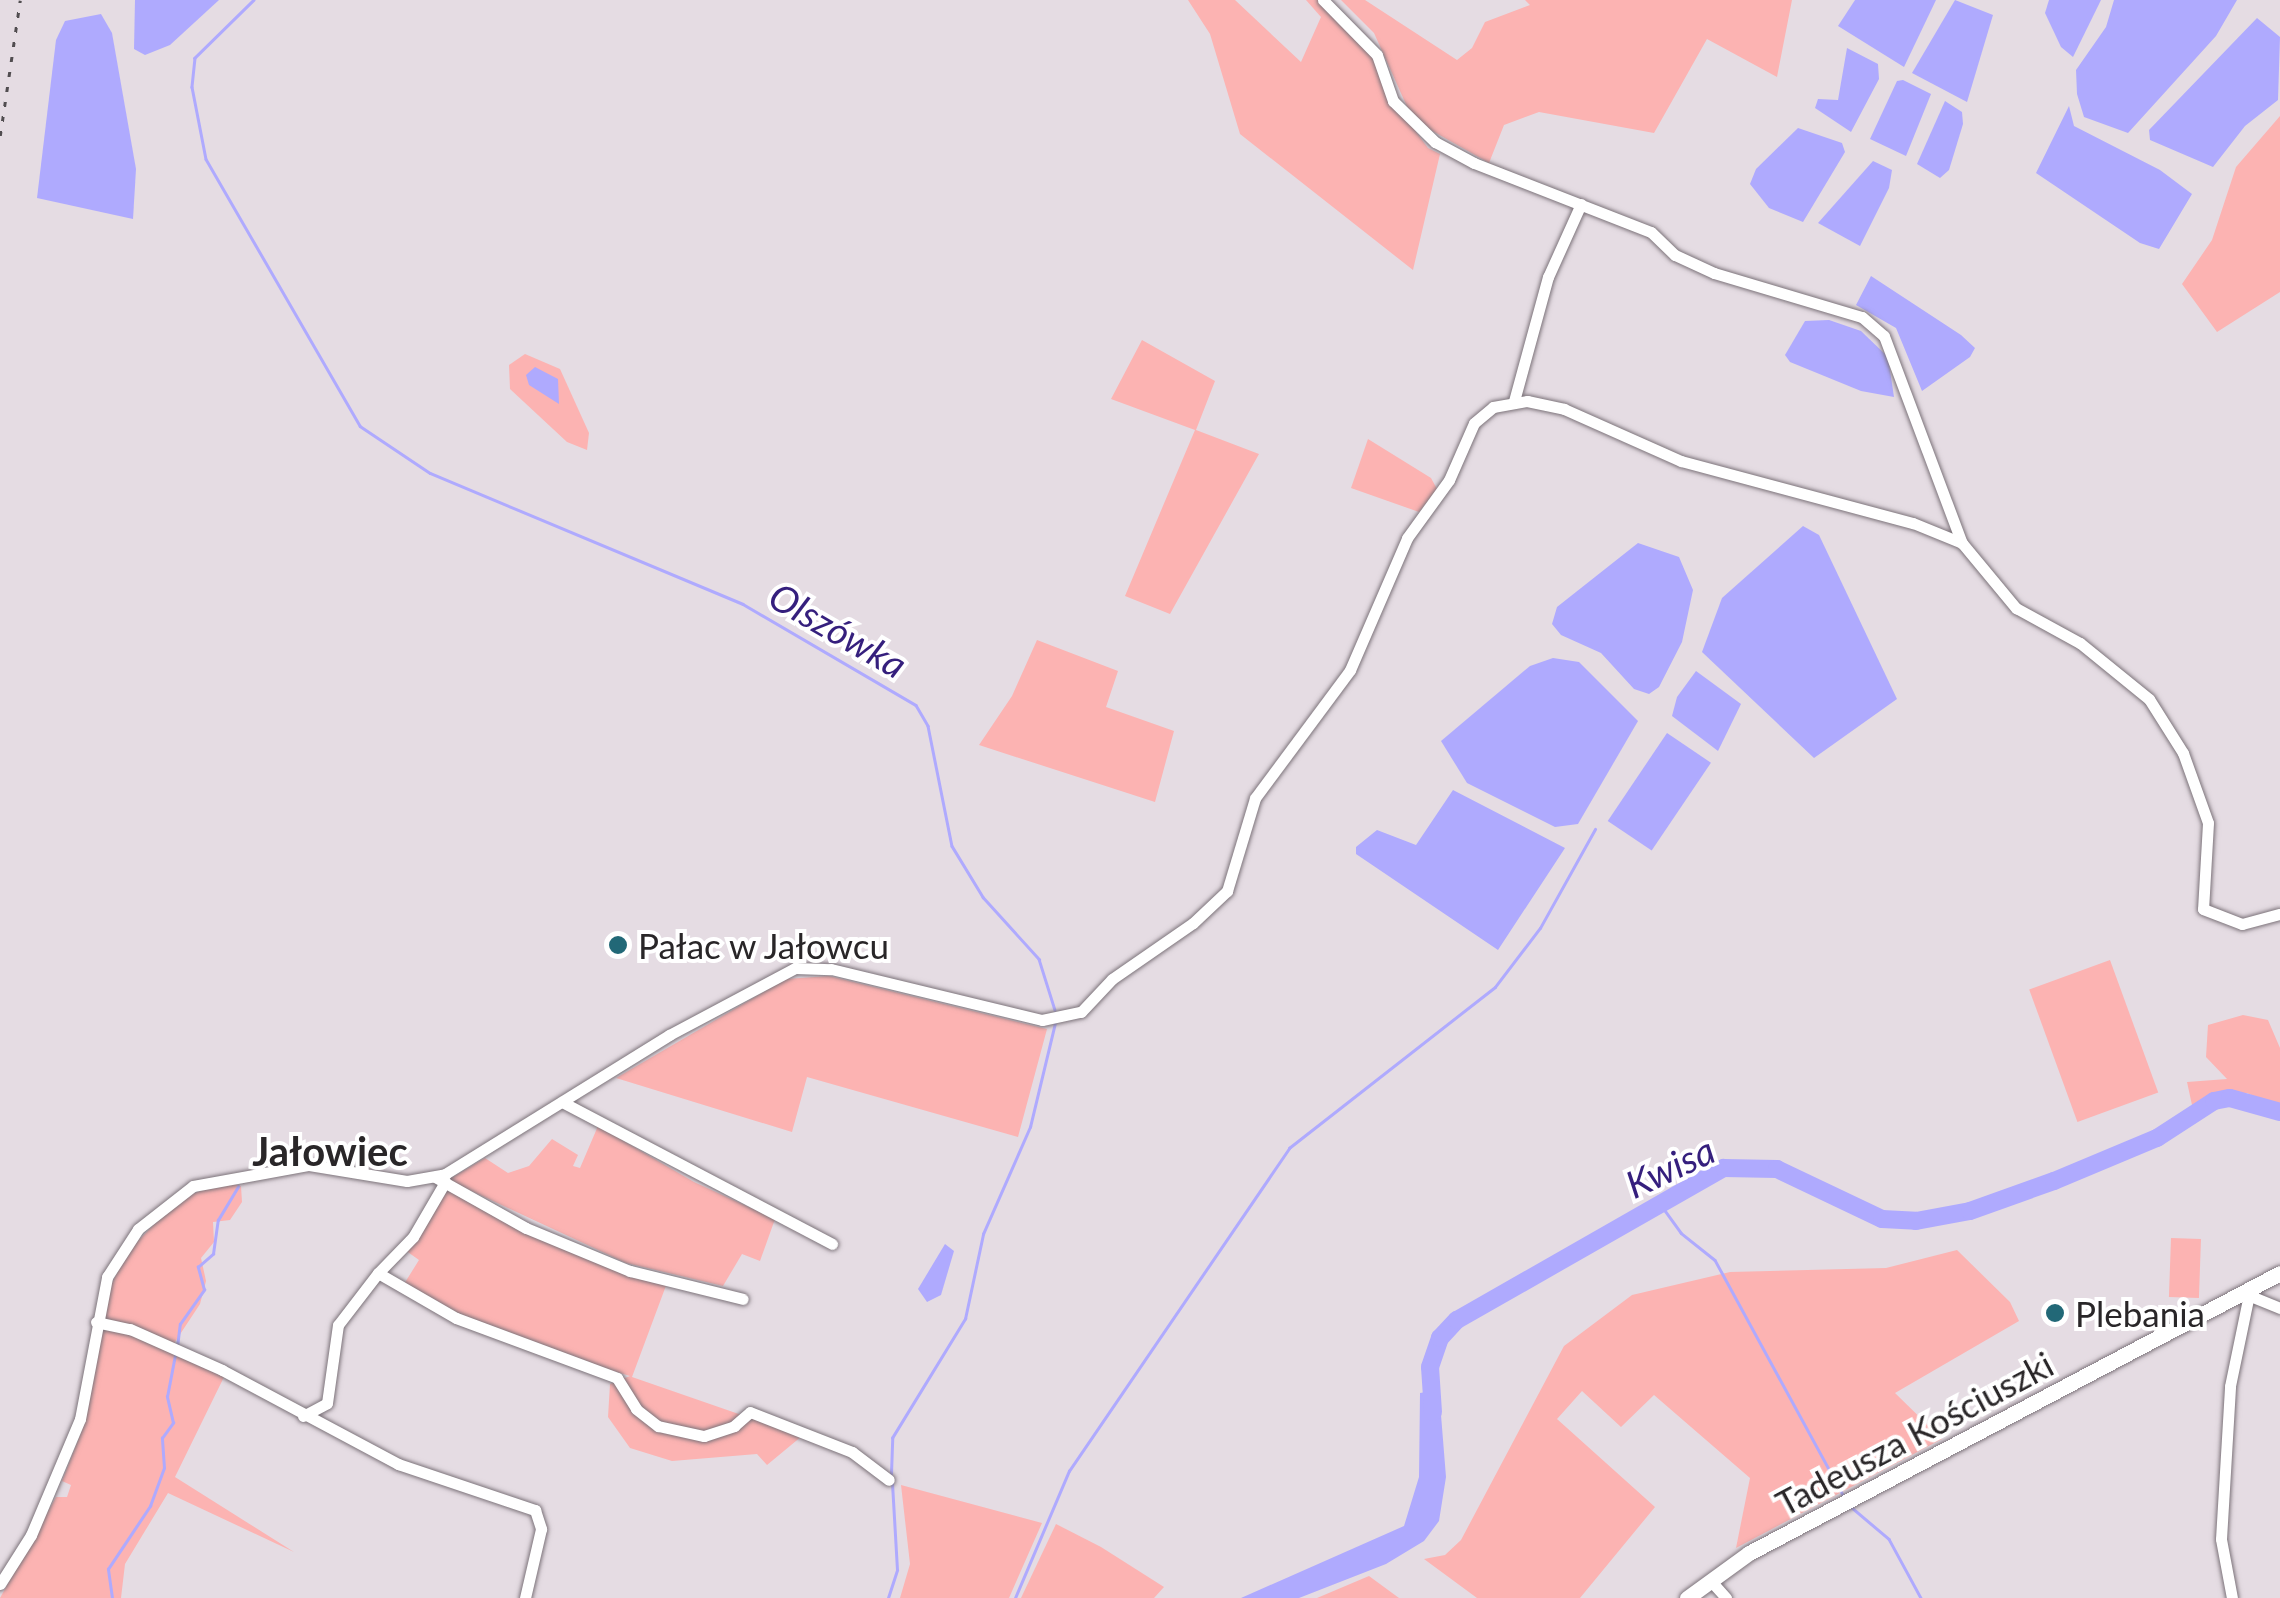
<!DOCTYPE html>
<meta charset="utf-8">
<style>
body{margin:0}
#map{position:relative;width:2280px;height:1598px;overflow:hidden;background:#e5dce3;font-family:Lato,sans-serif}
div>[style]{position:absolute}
.green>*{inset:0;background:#fcb3b2;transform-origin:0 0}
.water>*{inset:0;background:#afaafe;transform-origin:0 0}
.stream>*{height:2.5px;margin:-1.25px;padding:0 1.25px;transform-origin:1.25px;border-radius:1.25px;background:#afaafe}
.river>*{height:18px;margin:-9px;padding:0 9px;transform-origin:9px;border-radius:9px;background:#afaafe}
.roads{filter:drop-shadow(0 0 2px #7c737a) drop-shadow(0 0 2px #7c737a)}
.minor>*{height:11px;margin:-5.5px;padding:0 5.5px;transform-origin:5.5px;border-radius:5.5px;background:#fff}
.major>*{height:15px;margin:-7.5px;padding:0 7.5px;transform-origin:7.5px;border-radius:7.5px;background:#fff}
.rail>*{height:2.5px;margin-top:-1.25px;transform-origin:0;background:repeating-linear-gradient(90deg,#514d50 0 5px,transparent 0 15px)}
.dots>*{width:28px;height:28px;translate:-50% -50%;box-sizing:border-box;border:5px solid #fff;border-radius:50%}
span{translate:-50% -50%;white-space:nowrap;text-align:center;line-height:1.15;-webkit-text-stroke:8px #fff;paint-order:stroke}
.poi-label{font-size:35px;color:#292628}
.left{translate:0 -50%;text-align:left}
.street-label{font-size:35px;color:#292628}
.water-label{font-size:38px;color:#351f7d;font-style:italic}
.quarter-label{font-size:40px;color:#292628;font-weight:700}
</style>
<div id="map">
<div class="green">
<i style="clip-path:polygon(1188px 0,1235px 0,1301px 62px,1321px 17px,1306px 0,1323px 0,1377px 55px,1393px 101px,1428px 148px,1440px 154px,1413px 270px,1240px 134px,1210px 34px)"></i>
<i style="clip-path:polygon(1341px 0,1365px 0,1457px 60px,1472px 48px,1485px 22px,1530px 5px,1525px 0,1792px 0,1777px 77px,1707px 39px,1654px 133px,1539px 112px,1504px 125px,1489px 163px,1413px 120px,1374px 33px)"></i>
<i style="clip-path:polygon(2280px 116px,2280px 292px,2217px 332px,2182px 284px,2212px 240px,2236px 167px)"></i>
<i style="clip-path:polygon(1142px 340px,1215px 381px,1196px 430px,1259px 454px,1170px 614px,1125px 596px,1195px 430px,1111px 399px)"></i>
<i style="clip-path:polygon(525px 354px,560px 369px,589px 433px,587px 450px,567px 442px,510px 389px,509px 365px)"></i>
<i style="clip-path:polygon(1368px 439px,1431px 478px,1437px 489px,1419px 512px,1351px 488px)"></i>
<i style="clip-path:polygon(1037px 640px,1118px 671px,1106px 707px,1174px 731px,1155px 802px,979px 745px,1012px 696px)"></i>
<i style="left:2110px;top:960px;width:141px;height:86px;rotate:70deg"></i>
<i style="clip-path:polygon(829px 976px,1047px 1029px,1018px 1137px,807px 1077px,792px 1132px,616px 1078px,786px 979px)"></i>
<i style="clip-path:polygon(2243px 1015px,2268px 1020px,2280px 1048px,2280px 1108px,2247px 1093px,2192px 1105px,2187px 1082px,2227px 1079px,2206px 1057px,2208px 1025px)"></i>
<i style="clip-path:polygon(598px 1126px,694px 1182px,775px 1219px,760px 1261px,742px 1254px,723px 1286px,626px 1263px,448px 1180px,485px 1158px,508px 1173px,529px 1166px,552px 1139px,578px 1155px,573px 1166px,580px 1168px)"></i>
<i style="clip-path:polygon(223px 1181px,241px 1186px,242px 1202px,230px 1220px,213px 1222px,214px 1242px,201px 1258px,206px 1281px,200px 1304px,169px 1351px,224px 1377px,175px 1477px,294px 1552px,168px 1493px,125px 1564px,121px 1598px,0 1598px,56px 1497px,67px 1497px,71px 1485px,62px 1481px,81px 1433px,112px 1283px,129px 1250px,177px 1201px)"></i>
<i style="clip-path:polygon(447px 1189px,667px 1283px,632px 1377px,802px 1436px,767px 1465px,757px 1454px,672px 1461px,630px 1448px,608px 1417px,610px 1384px,630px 1376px,537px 1348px,458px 1316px,404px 1284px,419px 1260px,405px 1250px)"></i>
<i style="left:2171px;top:1238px;width:30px;height:59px;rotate:2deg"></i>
<i style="clip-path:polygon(1957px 1250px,2010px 1302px,2019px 1321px,1895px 1393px,1942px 1439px,1736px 1548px,1750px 1478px,1654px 1395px,1621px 1427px,1582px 1391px,1557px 1419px,1655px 1507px,1580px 1598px,1477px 1598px,1424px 1559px,1445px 1555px,1461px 1540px,1564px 1346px,1632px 1295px,1730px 1272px,1886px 1268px)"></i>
<i style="clip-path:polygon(901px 1485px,1042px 1523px,1009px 1598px,900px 1598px,910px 1564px)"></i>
<i style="clip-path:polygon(1056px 1524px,1101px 1547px,1164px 1587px,1154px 1598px,1021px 1598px)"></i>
<i style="clip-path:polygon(1369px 1576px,1399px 1598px,1317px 1598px)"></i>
</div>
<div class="water">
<i style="clip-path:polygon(135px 0,219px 0,170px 45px,145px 55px,134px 49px)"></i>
<i style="clip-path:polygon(1855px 0,1936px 0,1904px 67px,1838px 26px)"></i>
<i style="clip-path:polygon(1955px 0,1993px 15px,1967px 102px,1912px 73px)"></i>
<i style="clip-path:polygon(2049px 0,2101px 0,2073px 57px,2061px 47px,2045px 13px)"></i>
<i style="clip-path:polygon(2114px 0,2237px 0,2216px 36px,2128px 133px,2084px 117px,2077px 94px,2076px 70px,2106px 27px)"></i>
<i style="clip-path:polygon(101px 14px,112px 33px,136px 169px,133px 219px,37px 198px,56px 40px,65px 21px)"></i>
<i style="clip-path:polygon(2257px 18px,2280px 37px,2278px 100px,2245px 126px,2213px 167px,2150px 140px,2149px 130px)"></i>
<i style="clip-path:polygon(1847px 48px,1878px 64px,1879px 79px,1851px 132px,1815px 108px,1818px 99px,1838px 100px)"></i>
<i style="clip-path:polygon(1903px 80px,1931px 94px,1906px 156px,1870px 139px,1897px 81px)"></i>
<i style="clip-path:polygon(1945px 101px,1962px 112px,1963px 124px,1949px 170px,1940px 178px,1917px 164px)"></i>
<i style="clip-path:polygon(2069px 106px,2074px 126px,2160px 170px,2192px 194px,2159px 249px,2140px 243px,2036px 173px)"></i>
<i style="clip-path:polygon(1798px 128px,1842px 143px,1845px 152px,1803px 222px,1769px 208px,1750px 184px,1756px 169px)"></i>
<i style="clip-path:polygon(1873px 161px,1892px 170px,1889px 188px,1860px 246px,1818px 223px)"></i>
<i style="clip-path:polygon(1871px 276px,1961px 335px,1975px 348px,1970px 357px,1922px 391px,1896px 328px,1856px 305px)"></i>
<i style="clip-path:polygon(1829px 320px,1861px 331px,1888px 357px,1894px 397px,1861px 391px,1790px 362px,1785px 355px,1805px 321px)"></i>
<i style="clip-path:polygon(535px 367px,558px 379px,559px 404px,529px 385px,526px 375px)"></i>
<i style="clip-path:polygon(1803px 526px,1819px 535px,1897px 699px,1814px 758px,1702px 652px,1722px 598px)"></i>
<i style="clip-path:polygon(1638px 543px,1679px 557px,1693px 590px,1682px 642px,1659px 687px,1649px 694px,1634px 689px,1601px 653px,1561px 635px,1552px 624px,1557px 607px)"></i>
<i style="clip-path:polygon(1553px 658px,1579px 662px,1638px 721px,1578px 824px,1555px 827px,1467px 783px,1441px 741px,1530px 666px)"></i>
<i style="clip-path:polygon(1696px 671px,1741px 704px,1718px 751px,1672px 716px,1677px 697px)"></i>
<i style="left:1667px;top:733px;width:53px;height:106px;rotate:34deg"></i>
<i style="clip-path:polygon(1453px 790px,1565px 848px,1498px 950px,1356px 854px,1356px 847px,1377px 830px,1416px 845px)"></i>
<i style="clip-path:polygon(945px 1244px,954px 1251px,941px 1295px,927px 1302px,918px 1289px)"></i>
<i style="clip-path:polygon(1439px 1390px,1446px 1477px,1439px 1521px,1424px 1541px,1386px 1564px,1299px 1598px,1241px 1598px,1404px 1526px,1419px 1477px,1420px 1393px)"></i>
</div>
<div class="stream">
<i style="left:254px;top:0;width:83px;rotate:135.5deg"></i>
<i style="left:195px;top:58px;width:29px;rotate:96deg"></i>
<i style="left:192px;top:87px;width:73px;rotate:79deg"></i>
<i style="left:206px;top:159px;width:308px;rotate:60deg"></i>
<i style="left:360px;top:426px;width:84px;rotate:33.9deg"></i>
<i style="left:430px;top:473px;width:339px;rotate:22.7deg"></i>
<i style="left:743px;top:604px;width:200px;rotate:30.3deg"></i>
<i style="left:916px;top:705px;width:24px;rotate:60deg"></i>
<i style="left:928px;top:726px;width:122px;rotate:78.7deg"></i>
<i style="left:952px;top:846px;width:60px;rotate:58.7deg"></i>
<i style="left:983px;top:897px;width:84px;rotate:47.9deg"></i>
<i style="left:1039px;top:959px;width:53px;rotate:72.6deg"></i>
<i style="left:1661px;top:1205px;width:34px;rotate:54deg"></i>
<i style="left:1681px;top:1233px;width:43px;rotate:38.5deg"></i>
<i style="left:1715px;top:1260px;width:268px;rotate:61.4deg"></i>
<i style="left:177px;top:1347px;width:23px;rotate:-83deg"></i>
<i style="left:180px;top:1324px;width:42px;rotate:-54.8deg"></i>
<i style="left:204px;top:1290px;width:24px;rotate:-105deg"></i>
<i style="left:198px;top:1267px;width:20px;rotate:-41deg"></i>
<i style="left:213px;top:1254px;width:34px;rotate:-82deg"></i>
<i style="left:218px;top:1220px;width:39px;rotate:-59deg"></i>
<i style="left:891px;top:1474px;width:36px;rotate:-88deg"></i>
<i style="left:892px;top:1438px;width:140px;rotate:-58.5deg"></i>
<i style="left:965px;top:1319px;width:87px;rotate:-78deg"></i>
<i style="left:983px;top:1234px;width:117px;rotate:-66.3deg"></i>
<i style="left:1030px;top:1127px;width:107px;rotate:-76.5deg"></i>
<i style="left:1850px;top:1506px;width:51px;rotate:40.2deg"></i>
<i style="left:1889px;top:1539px;width:67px;rotate:61.5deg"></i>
<i style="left:112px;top:1598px;width:29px;rotate:-98deg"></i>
<i style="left:108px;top:1569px;width:76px;rotate:-56.3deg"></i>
<i style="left:150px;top:1506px;width:40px;rotate:-69.8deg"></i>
<i style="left:164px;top:1468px;width:30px;rotate:-94deg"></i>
<i style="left:162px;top:1438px;width:19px;rotate:-54deg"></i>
<i style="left:173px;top:1423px;width:27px;rotate:-103deg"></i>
<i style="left:167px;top:1397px;width:43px;rotate:-79.2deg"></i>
<i style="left:888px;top:1598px;width:29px;rotate:-72deg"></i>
<i style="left:897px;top:1570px;width:88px;rotate:-93.3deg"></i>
<i style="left:1015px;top:1598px;width:138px;rotate:-67deg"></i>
<i style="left:1069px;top:1471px;width:391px;rotate:-55.7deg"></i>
<i style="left:1289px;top:1148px;width:261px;rotate:-38deg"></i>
<i style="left:1495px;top:987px;width:74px;rotate:-52.7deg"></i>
<i style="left:1540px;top:928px;width:113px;rotate:-60.9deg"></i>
</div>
<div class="river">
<i style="left:1433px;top:1412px;width:45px;rotate:-93.8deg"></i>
<i style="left:1430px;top:1367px;width:31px;rotate:-71deg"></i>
<i style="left:1440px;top:1338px;width:25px;rotate:-47deg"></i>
<i style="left:1457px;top:1320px;width:307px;rotate:-29.7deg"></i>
<i style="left:1724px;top:1168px;width:53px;rotate:1.1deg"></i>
<i style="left:1777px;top:1169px;width:116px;rotate:25.5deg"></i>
<i style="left:1882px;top:1219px;width:34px;rotate:3deg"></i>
<i style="left:1916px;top:1221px;width:55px;rotate:-10.5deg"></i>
<i style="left:1970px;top:1211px;width:89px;rotate:-19.7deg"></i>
<i style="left:2054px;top:1181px;width:112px;rotate:-22.7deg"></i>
<i style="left:2157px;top:1138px;width:68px;rotate:-33deg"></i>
<i style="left:2214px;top:1101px;width:16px;rotate:-11deg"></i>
<i style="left:2230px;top:1098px;width:52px;rotate:15.6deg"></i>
</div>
<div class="roads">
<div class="minor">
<i style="left:1323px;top:0;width:77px;rotate:45.5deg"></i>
<i style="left:1377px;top:55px;width:49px;rotate:70.8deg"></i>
<i style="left:1393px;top:101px;width:59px;rotate:44.3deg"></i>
<i style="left:1435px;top:142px;width:44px;rotate:28.3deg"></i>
<i style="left:1474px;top:163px;width:190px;rotate:21.3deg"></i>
<i style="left:1651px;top:232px;width:33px;rotate:44deg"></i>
<i style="left:1675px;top:255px;width:43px;rotate:24.8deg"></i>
<i style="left:1714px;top:273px;width:154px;rotate:16.6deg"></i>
<i style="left:1862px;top:317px;width:29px;rotate:41deg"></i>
<i style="left:1884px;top:336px;width:221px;rotate:69.4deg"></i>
<i style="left:1962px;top:543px;width:85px;rotate:50.3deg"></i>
<i style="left:2016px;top:608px;width:73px;rotate:28.7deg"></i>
<i style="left:2080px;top:643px;width:89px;rotate:39.1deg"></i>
<i style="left:2149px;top:699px;width:64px;rotate:57.8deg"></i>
<i style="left:2183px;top:753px;width:74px;rotate:70.3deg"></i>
<i style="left:2208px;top:823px;width:86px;rotate:93.3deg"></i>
<i style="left:2203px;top:909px;width:42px;rotate:21deg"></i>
<i style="left:2242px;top:924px;width:39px;rotate:-15deg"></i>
<i style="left:1514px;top:401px;width:129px;rotate:-74.7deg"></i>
<i style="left:1548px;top:277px;width:80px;rotate:-65.7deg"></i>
<i style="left:562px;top:1102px;width:305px;rotate:27.7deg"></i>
<i style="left:435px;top:1177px;width:104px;rotate:29.3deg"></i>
<i style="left:526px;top:1228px;width:113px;rotate:22.5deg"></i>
<i style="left:630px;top:1271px;width:116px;rotate:13.9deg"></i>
<i style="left:378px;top:1273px;width:50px;rotate:-45.8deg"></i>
<i style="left:413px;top:1237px;width:64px;rotate:-59.8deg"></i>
<i style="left:2243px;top:1293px;width:40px;rotate:22deg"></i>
<i style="left:96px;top:1322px;width:35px;rotate:12deg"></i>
<i style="left:130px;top:1329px;width:101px;rotate:24deg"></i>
<i style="left:222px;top:1370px;width:200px;rotate:28.1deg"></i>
<i style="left:398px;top:1464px;width:145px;rotate:18.6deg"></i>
<i style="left:535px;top:1510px;width:20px;rotate:72deg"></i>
<i style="left:541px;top:1529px;width:71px;rotate:103.1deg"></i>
<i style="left:303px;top:1416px;width:27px;rotate:-28deg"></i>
<i style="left:327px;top:1403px;width:79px;rotate:-82deg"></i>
<i style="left:338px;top:1325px;width:66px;rotate:-52.4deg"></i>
<i style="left:378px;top:1273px;width:90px;rotate:30deg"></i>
<i style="left:456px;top:1318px;width:172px;rotate:20.4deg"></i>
<i style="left:617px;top:1378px;width:36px;rotate:58deg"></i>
<i style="left:636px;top:1409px;width:28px;rotate:38deg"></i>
<i style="left:658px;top:1426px;width:47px;rotate:12.3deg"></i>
<i style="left:704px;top:1436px;width:32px;rotate:-18deg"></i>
<i style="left:734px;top:1426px;width:21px;rotate:-41deg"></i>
<i style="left:750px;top:1412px;width:110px;rotate:21.4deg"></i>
<i style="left:852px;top:1452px;width:46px;rotate:37.1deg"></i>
<i style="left:1710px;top:1580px;width:24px;rotate:48deg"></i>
<i style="left:0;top:1584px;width:58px;rotate:-57.7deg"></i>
<i style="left:31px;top:1535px;width:126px;rotate:-67.1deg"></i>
<i style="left:80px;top:1419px;width:145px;rotate:-79.2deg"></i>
<i style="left:107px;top:1277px;width:57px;rotate:-57.1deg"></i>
<i style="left:138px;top:1229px;width:70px;rotate:-38deg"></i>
<i style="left:193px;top:1186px;width:118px;rotate:-10.3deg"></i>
<i style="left:309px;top:1165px;width:99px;rotate:9.3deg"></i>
<i style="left:407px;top:1181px;width:39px;rotate:-10deg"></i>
<i style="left:445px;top:1174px;width:264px;rotate:-31.8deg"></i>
<i style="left:669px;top:1035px;width:143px;rotate:-28deg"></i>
<i style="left:795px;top:968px;width:36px;rotate:2deg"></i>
<i style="left:831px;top:969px;width:217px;rotate:13.6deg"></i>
<i style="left:1042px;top:1020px;width:40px;rotate:-12deg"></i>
<i style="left:1081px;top:1012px;width:45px;rotate:-46.8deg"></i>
<i style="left:1112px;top:979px;width:98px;rotate:-34.7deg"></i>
<i style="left:1193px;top:923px;width:47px;rotate:-43.3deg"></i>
<i style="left:1227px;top:891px;width:97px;rotate:-73.2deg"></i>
<i style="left:1255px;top:798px;width:159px;rotate:-53.4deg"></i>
<i style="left:1350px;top:670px;width:144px;rotate:-66.6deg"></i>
<i style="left:1407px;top:538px;width:72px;rotate:-54.1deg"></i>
<i style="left:1449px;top:480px;width:62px;rotate:-66.3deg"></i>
<i style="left:1474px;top:423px;width:25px;rotate:-40deg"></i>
<i style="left:1493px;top:407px;width:35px;rotate:-10deg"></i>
<i style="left:1527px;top:401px;width:38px;rotate:12deg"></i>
<i style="left:1564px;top:409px;width:128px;rotate:24deg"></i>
<i style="left:1681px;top:461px;width:240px;rotate:15deg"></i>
<i style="left:1913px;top:523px;width:53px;rotate:22.2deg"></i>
<i style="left:2232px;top:1598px;width:60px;rotate:-100.6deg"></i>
<i style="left:2221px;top:1539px;width:153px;rotate:-86.6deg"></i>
<i style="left:2230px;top:1386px;width:89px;rotate:-78.3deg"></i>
</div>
<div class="major">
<i style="left:1687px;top:1598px;width:77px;rotate:-36deg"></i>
<i style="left:1749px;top:1553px;width:600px;rotate:-27.8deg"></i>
</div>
</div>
<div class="rail">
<i style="left:0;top:136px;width:137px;rotate:-81.6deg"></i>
</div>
<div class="dots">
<i style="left:618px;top:945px;background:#226877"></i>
<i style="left:2055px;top:1313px;background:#226877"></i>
</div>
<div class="poi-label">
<span class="left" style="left:638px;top:945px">Pałac w Jałowcu</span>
<span class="left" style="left:2075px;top:1313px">Plebania</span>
</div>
<div class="street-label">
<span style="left:1914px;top:1433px;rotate:-28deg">Tadeusza Kościuszki</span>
</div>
<div class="water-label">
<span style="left:838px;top:630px;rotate:30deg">Olszówka</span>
<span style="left:1670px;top:1167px;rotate:-25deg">Kwisa</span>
</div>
<div class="quarter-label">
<span style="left:330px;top:1151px">Jałowiec</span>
</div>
</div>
